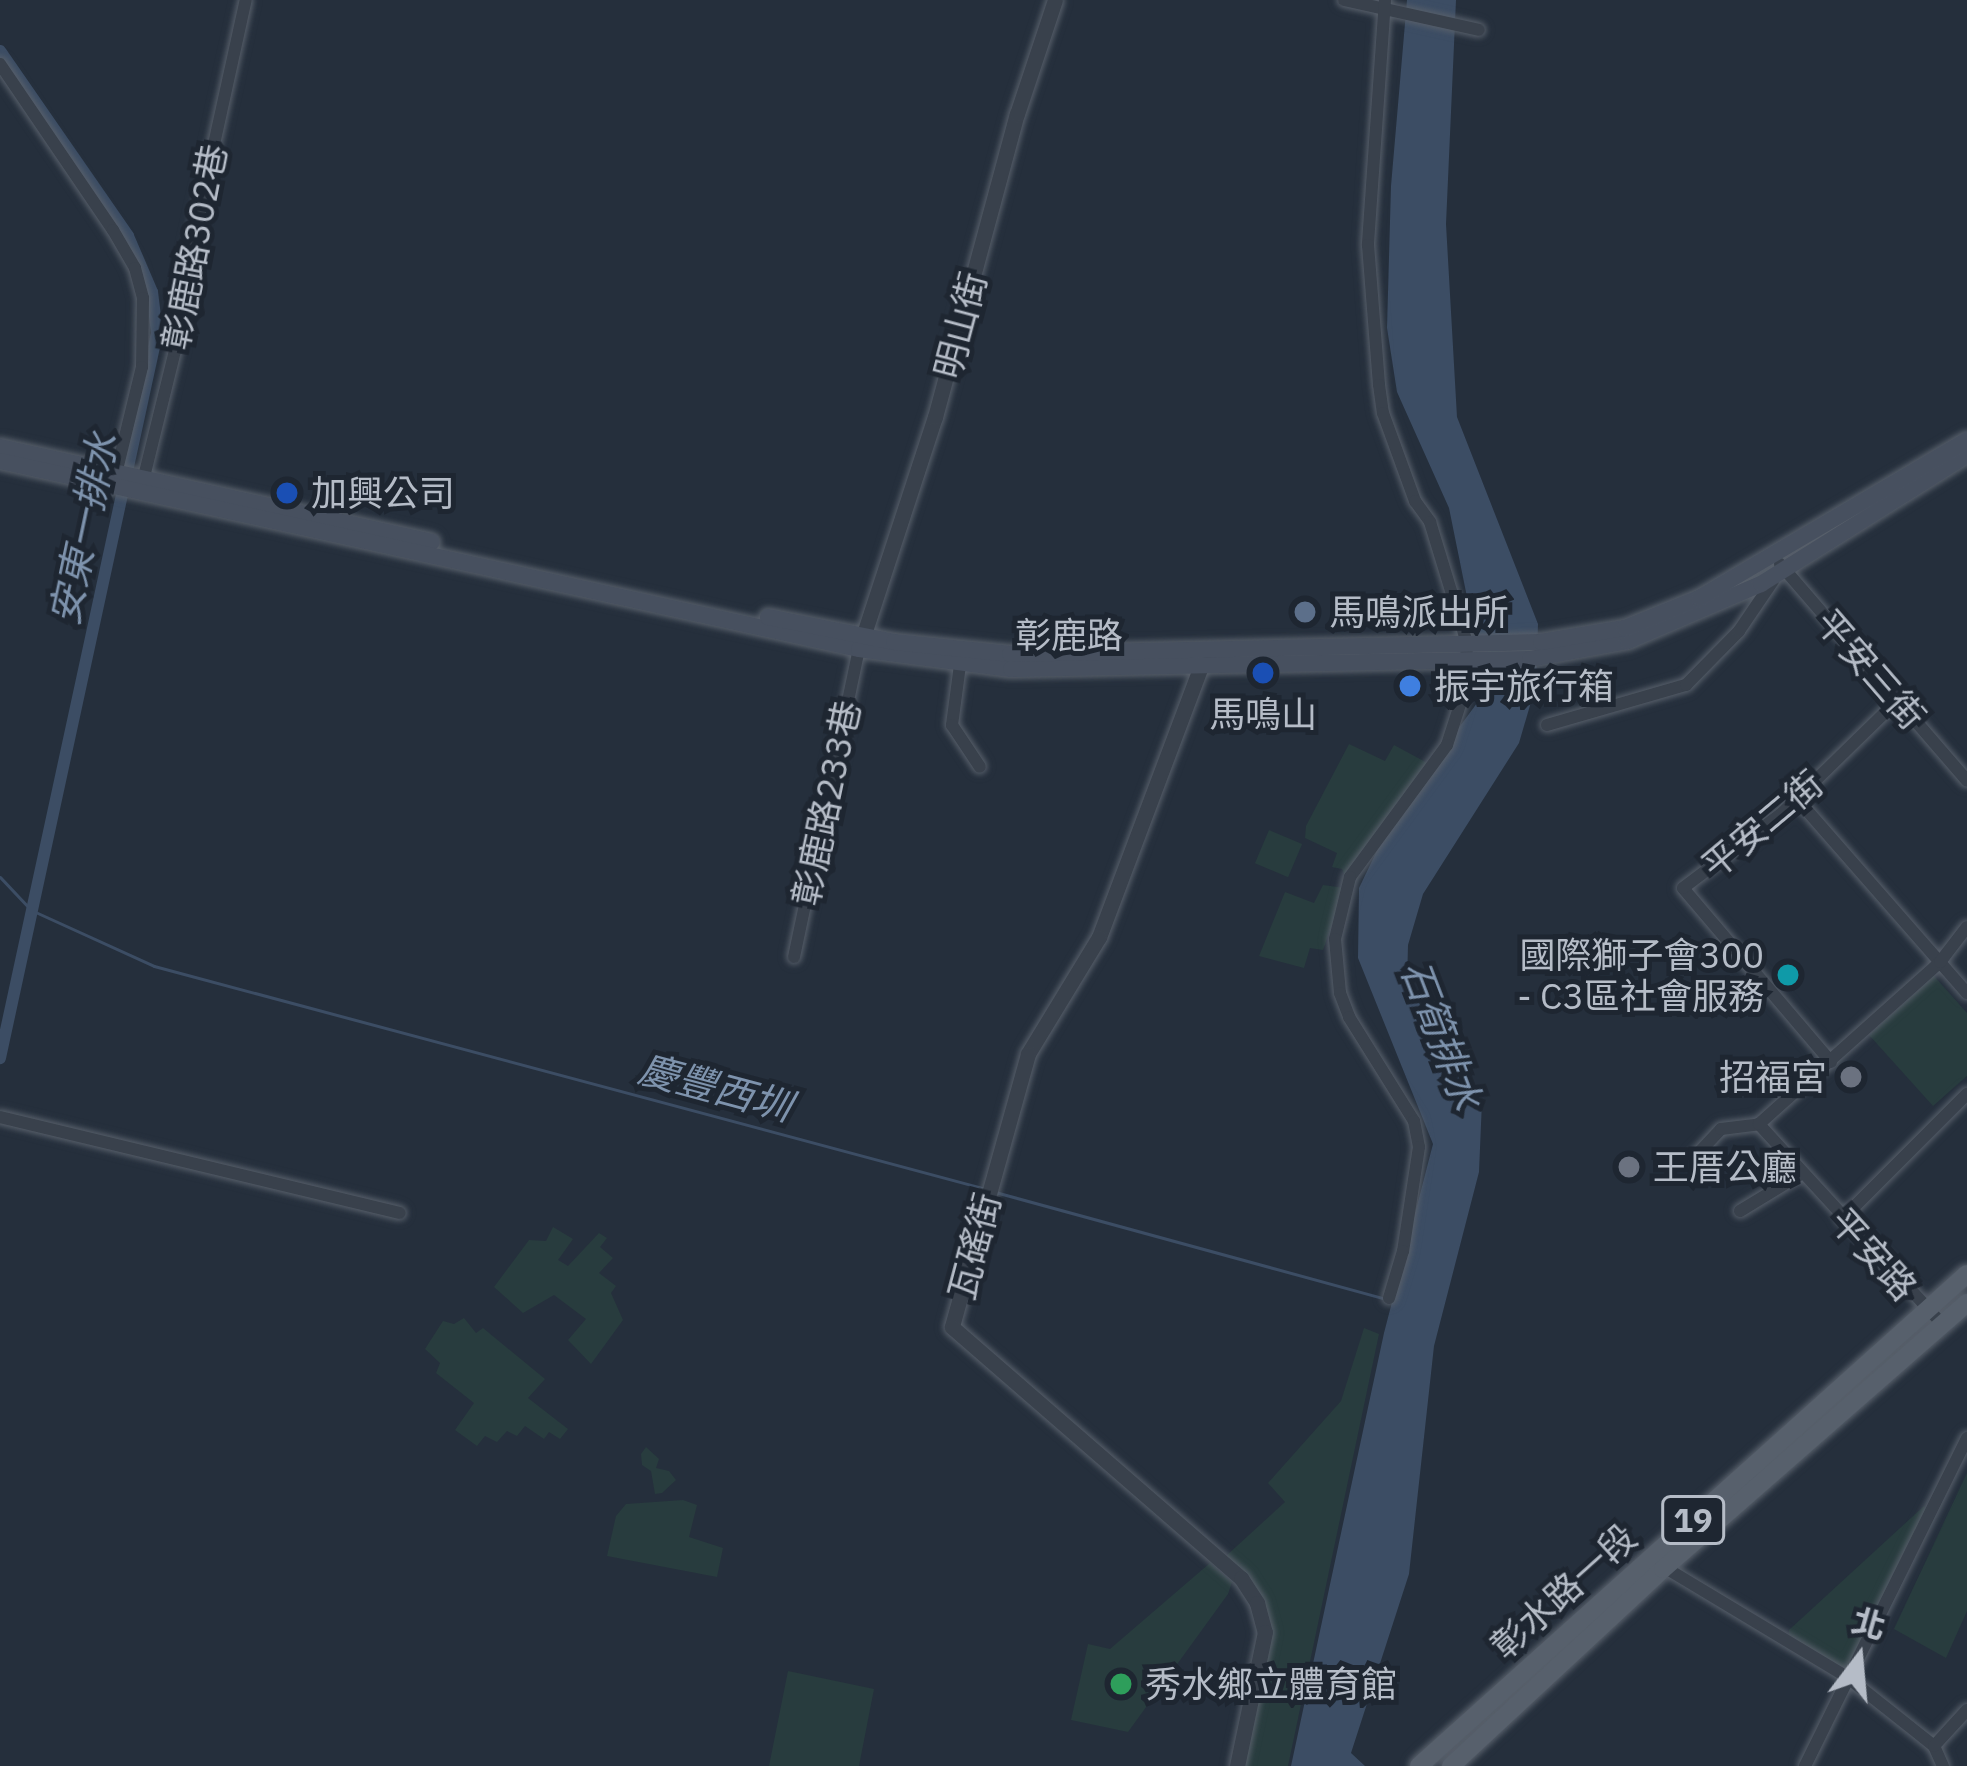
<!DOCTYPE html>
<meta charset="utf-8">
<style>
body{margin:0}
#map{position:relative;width:1967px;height:1766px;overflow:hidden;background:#252f3c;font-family:"IBM Plex Sans","Noto Sans TC",sans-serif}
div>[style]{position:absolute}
.green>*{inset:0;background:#283c3e;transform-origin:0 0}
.water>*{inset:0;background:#3c4d64}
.stream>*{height:3px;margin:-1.5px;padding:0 1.5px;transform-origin:1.5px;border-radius:1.5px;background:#3c4d64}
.canal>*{height:12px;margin:-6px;padding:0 6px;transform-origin:6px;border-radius:6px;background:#3c4d64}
.roads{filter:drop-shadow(0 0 3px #575f6a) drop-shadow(0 0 3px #575f6a)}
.minor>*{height:12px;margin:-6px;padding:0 6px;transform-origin:6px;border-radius:6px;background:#39414c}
.tertiary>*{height:15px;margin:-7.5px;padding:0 7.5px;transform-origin:7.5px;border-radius:7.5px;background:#39414c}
.secondary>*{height:16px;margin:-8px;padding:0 8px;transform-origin:8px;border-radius:8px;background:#47505f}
.primary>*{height:18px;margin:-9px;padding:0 9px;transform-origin:9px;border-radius:9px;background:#57606c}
.dots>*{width:33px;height:33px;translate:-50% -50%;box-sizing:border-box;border:6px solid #1e2631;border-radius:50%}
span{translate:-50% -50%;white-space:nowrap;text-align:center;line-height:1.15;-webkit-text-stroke:10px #1e2631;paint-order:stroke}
.shield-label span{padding:3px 9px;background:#1e2631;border:3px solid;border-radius:9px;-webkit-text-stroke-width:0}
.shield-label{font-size:33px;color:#b5bcc7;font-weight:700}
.street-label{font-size:36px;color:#b5bcc7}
.poi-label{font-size:36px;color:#b5bcc7}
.left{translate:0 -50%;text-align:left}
.right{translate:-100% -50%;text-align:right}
.water-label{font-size:39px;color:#7e93ad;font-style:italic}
.north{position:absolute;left:1799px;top:1598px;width:120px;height:120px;-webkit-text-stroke:9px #1e2631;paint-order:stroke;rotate:16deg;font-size:33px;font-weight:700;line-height:48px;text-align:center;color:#b5bcc7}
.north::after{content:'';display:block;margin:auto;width:42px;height:54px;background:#b5bcc7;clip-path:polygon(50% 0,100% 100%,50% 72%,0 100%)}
</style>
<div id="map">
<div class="green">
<i style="clip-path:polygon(1349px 744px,1385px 761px,1394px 745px,1431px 765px,1348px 883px,1342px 869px,1332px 867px,1337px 853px,1305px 838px,1306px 826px)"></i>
<i style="left:1269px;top:830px;width:36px;height:36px;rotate:23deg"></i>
<i style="clip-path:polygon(1323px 885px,1345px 888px,1323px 950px,1310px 948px,1304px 968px,1259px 956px,1285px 892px,1314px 903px)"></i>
<i style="clip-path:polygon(1934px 976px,1967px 1013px,1967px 1076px,1933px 1106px,1869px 1035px)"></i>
<i style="clip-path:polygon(553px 1227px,573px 1239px,558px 1260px,568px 1266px,599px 1233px,607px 1238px,600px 1247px,613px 1258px,599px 1273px,616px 1286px,611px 1293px,623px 1320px,591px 1364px,568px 1340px,586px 1319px,554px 1295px,523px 1313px,494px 1287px,529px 1240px,546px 1241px)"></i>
<i style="clip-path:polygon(464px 1318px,476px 1333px,483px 1328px,545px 1379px,528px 1398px,568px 1429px,560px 1439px,549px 1432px,544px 1439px,525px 1426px,517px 1436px,507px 1431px,497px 1442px,485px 1436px,477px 1446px,455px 1430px,474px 1403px,436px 1373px,440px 1363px,425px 1349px,443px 1321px,454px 1324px)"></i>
<i style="clip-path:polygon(1364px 1328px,1379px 1334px,1288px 1766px,1243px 1766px,1270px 1637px,1226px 1556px,1285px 1502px,1268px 1483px,1341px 1401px)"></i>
<i style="clip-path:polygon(646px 1447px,659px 1459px,656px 1468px,669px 1471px,676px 1480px,662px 1493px,655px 1494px,651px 1471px,642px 1465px,641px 1454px)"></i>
<i style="clip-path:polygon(1967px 1473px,1967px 1611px,1946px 1658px,1894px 1629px)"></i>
<i style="clip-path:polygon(683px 1500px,697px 1505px,689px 1537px,723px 1548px,717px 1577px,607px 1556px,616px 1516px,626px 1504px)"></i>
<i style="clip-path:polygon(1924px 1506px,1926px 1511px,1850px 1667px,1843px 1670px,1789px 1641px,1789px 1630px)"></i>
<i style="clip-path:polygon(1210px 1563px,1232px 1582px,1228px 1594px,1128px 1732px,1071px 1720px,1088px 1644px,1110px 1649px)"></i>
<i style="clip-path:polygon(788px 1671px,874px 1689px,859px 1766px,769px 1766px)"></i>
</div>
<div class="water">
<i style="clip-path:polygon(1407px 0,1456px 0,1446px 224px,1457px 417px,1538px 624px,1536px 685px,1519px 743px,1423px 894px,1408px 945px,1407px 984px,1482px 1101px,1479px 1172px,1434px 1346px,1409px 1574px,1351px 1753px,1365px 1766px,1291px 1766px,1384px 1333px,1433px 1144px,1358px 958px,1359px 888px,1394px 815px,1486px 691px,1449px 508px,1397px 392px,1387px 328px,1391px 186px)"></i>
</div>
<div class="stream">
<i style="left:0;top:877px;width:45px;rotate:46.8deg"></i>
<i style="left:31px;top:910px;width:135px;rotate:24.5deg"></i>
<i style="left:154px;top:966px;width:861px;rotate:15deg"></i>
<i style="left:995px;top:1192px;width:404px;rotate:15.3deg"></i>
</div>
<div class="canal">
<i style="left:0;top:51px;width:225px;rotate:55.3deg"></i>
<i style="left:128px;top:236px;width:61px;rotate:66.8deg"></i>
<i style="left:152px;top:292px;width:41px;rotate:83deg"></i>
<i style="left:157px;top:333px;width:742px;rotate:102.22deg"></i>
</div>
<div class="roads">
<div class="minor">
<i style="left:1344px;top:0;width:138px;rotate:12.5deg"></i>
<i style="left:1385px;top:0;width:246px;rotate:94deg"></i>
<i style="left:1368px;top:245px;width:140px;rotate:85.5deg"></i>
<i style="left:1379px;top:385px;width:28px;rotate:82deg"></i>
<i style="left:1383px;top:413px;width:94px;rotate:70deg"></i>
<i style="left:1415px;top:501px;width:26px;rotate:54deg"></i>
<i style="left:1430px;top:522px;width:127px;rotate:73deg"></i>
<i style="left:1467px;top:643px;width:46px;rotate:92.5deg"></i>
<i style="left:1465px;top:689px;width:59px;rotate:107.8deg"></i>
<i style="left:1447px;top:745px;width:164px;rotate:126.3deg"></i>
<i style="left:1350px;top:877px;width:64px;rotate:103.6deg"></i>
<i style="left:1335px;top:939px;width:54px;rotate:84.7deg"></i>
<i style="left:1340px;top:993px;width:26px;rotate:69deg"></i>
<i style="left:1349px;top:1017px;width:123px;rotate:58deg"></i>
<i style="left:1414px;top:1121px;width:26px;rotate:79deg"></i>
<i style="left:1419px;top:1147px;width:105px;rotate:98.7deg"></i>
<i style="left:1403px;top:1251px;width:49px;rotate:106.6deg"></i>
<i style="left:0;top:64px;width:201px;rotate:55.8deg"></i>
<i style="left:113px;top:230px;width:44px;rotate:59.9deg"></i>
<i style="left:135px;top:268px;width:31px;rotate:75deg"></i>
<i style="left:143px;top:298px;width:69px;rotate:90.8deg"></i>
<i style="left:142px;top:367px;width:110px;rotate:103.7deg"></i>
<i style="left:142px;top:485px;width:138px;rotate:-76.2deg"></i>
<i style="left:175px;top:351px;width:43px;rotate:-86deg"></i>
<i style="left:178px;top:308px;width:315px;rotate:-77.6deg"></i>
<i style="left:1780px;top:564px;width:286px;rotate:49.2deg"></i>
<i style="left:960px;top:665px;width:61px;rotate:97.6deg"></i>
<i style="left:952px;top:725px;width:50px;rotate:56.3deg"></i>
<i style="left:1547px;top:725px;width:145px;rotate:-16.1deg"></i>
<i style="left:1686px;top:685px;width:76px;rotate:-45.5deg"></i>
<i style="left:1739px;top:631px;width:60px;rotate:-55.8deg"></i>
<i style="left:1797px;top:799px;width:258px;rotate:48.8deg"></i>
<i style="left:794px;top:957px;width:315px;rotate:-78.1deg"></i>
<i style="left:1831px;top:1062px;width:228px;rotate:-130.4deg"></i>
<i style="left:1683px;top:888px;width:124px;rotate:-37.1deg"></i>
<i style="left:1782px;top:813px;width:163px;rotate:-44.3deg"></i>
<i style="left:0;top:1117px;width:411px;rotate:13.5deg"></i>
<i style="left:1691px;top:1161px;width:44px;rotate:-46.8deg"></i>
<i style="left:1721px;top:1129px;width:38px;rotate:-7deg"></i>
<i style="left:1740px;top:1211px;width:71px;rotate:-31.2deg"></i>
<i style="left:1842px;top:1219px;width:177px;rotate:-45deg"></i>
<i style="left:1943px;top:1325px;width:273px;rotate:-132.5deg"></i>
<i style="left:1759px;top:1124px;width:243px;rotate:-41.8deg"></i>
<i style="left:1940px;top:962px;width:44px;rotate:-52.4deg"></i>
<i style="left:1659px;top:1564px;width:219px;rotate:31deg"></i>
<i style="left:1847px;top:1677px;width:111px;rotate:38.4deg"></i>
<i style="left:1934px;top:1746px;width:22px;rotate:66deg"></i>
<i style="left:1934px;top:1746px;width:49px;rotate:-47.5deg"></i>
<i style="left:1805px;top:1766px;width:366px;rotate:-63.7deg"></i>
</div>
<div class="tertiary">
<i style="left:860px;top:646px;width:241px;rotate:-71.9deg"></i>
<i style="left:935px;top:417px;width:314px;rotate:-74.9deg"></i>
<i style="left:1017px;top:114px;width:120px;rotate:-71.6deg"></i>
<i style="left:1210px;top:662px;width:10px;rotate:156deg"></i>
<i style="left:1201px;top:666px;width:290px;rotate:110.6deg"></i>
<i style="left:1099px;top:937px;width:137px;rotate:121.3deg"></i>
<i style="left:1028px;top:1054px;width:283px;rotate:105.6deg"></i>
<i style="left:952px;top:1327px;width:383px;rotate:41deg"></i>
<i style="left:1241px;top:1578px;width:30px;rotate:57deg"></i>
<i style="left:1257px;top:1603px;width:30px;rotate:75deg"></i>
<i style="left:1265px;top:1632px;width:137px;rotate:101.8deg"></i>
</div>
<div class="secondary">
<i style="left:0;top:447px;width:442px;rotate:12.4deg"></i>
<i style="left:0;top:461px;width:879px;rotate:12.35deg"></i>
<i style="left:859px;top:649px;width:153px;rotate:7.5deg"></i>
<i style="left:1011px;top:669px;width:519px;rotate:-1.1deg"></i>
<i style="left:1530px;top:659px;width:100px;rotate:-10.4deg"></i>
<i style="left:1628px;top:641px;width:145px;rotate:-23.2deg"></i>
<i style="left:1761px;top:584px;width:243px;rotate:-32.1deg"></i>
<i style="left:768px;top:617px;width:128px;rotate:11.2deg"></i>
<i style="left:894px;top:642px;width:117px;rotate:5.9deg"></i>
<i style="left:1010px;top:654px;width:531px;rotate:-1.29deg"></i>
<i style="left:1541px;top:642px;width:85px;rotate:-9.5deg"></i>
<i style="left:1625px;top:628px;width:80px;rotate:-22.1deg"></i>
<i style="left:1699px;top:598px;width:311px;rotate:-30.5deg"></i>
</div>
<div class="primary">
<i style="left:1419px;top:1766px;width:736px;rotate:-41.92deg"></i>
<i style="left:1451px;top:1766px;width:289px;rotate:-42.9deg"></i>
<i style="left:1663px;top:1569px;width:404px;rotate:-41.2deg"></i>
</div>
</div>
<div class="dots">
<i style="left:287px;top:493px;background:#1a4fb4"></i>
<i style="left:1305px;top:612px;background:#5c6f8a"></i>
<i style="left:1263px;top:673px;background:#1a4fb4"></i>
<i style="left:1410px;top:686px;background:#3f7fe0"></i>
<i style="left:1788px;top:975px;background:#0f9aa8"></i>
<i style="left:1851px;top:1077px;background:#6b7280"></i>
<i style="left:1629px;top:1167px;background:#6b7280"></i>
<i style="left:1121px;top:1684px;background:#2e9e5b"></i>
</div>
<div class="shield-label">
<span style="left:1693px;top:1520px">19</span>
</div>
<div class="street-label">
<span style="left:194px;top:247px;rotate:-79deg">彰鹿路302巷</span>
<span style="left:960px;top:325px;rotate:-75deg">明山街</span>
<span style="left:1069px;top:635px">彰鹿路</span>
<span style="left:1871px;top:669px;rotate:49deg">平安三街</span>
<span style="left:826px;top:803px;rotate:-78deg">彰鹿路233巷</span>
<span style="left:1762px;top:824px;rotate:-40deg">平安二街</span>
<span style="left:974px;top:1246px;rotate:-75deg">瓦磘街</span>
<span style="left:1874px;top:1254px;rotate:48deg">平安路</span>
<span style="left:1563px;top:1591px;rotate:-42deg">彰水路一段</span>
</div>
<div class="poi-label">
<span class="left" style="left:311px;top:493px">加興公司</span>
<span class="left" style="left:1329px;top:612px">馬鳴派出所</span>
<span class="left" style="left:1434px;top:686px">振宇旅行箱</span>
<span style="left:1263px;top:714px">馬鳴山</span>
<span class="right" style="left:1764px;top:975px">國際獅子會300<br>- C3區社會服務</span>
<span class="right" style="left:1827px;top:1077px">招福宮</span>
<span class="left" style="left:1653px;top:1167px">王厝公廳</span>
<span class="left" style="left:1145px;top:1684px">秀水鄉立體育館</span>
</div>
<div class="water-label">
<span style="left:84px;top:529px;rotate:-78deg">安東一排水</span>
<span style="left:1441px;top:1035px;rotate:69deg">石筍排水</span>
<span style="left:715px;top:1088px;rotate:15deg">慶豐西圳</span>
</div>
<div class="north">北</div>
</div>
